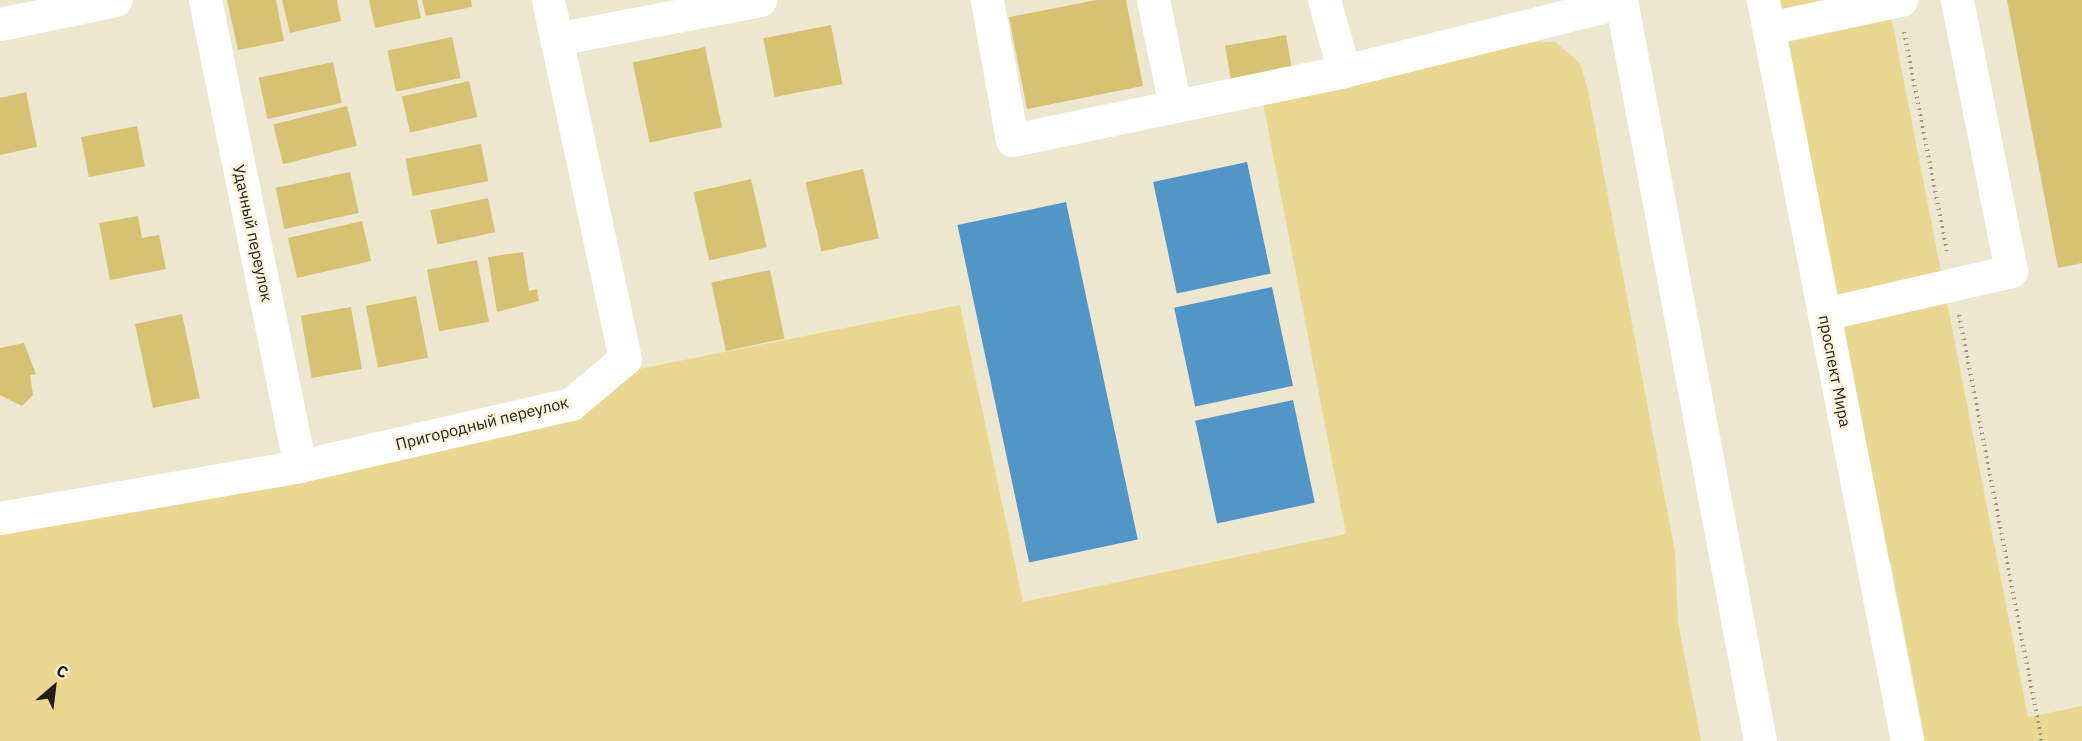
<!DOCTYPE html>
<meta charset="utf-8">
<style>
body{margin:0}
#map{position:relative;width:2082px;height:741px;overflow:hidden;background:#ede7d0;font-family:"IBM Plex Sans",sans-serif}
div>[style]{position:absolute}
.green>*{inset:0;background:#ead792}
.water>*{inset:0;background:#5295c7;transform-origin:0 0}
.building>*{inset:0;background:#d7c274;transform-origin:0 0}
.path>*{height:4px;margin-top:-2px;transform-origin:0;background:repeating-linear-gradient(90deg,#9b9685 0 1.5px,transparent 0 6px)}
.minor>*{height:33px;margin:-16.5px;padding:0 16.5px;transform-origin:16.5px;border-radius:16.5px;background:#fff}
.major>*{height:33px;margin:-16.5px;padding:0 16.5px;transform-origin:16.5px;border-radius:16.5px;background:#fff}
span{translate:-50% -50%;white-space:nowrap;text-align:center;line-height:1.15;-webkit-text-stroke:5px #faf4dd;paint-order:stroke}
.street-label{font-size:16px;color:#201e16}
.north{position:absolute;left:24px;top:657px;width:60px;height:60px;-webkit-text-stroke:4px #faf4dd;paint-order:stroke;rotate:28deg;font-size:16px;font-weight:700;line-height:24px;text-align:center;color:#201e16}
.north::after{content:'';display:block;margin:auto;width:21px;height:27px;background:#201e16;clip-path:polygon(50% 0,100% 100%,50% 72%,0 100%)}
</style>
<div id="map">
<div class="green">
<i style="clip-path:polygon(1772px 0,1888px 0,2028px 717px,2082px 706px,2082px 741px,1925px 741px,1891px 563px,1877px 542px)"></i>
<i style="clip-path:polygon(1536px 42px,1555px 42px,1580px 63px,1588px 90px,1675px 552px,1678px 622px,1701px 741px,0 741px,0 524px,256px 475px,629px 371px,960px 305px,1023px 602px,1346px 534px,1262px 97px)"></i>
</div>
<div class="water">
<i style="left:1247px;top:162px;width:114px;height:96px;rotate:78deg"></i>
<i style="left:1066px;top:202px;width:345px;height:111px;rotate:78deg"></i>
<i style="left:1272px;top:287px;width:101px;height:100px;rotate:78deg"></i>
<i style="left:1293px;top:400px;width:105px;height:100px;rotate:78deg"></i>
</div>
<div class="building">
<i style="clip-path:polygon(227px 0,276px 0,284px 41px,238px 50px)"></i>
<i style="clip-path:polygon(282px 0,337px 0,341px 21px,290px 33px)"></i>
<i style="clip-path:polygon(369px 0,417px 0,421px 18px,375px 28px)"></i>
<i style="clip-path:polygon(422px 0,471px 0,472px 7px,426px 16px)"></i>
<i style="clip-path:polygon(1097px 0,1126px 0,1143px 86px,1027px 109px,1009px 17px)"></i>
<i style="clip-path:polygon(2007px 0,2082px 0,2082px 263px,2058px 268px)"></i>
<i style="left:831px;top:25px;width:60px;height:69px;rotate:79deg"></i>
<i style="left:1286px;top:35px;width:35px;height:62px;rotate:80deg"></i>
<i style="left:452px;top:37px;width:42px;height:66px;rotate:78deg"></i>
<i style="left:705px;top:47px;width:82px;height:74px;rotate:78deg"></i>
<i style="left:333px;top:62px;width:42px;height:76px;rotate:78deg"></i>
<i style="left:469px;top:81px;width:37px;height:69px;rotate:77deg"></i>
<i style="clip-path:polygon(26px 92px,37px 147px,0 155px,0 98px)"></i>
<i style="left:347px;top:106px;width:41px;height:76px;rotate:76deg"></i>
<i style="left:137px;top:126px;width:41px;height:57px;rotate:79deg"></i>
<i style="left:481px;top:144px;width:38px;height:77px;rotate:79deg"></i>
<i style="left:863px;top:169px;width:71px;height:59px;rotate:77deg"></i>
<i style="left:350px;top:172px;width:42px;height:76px;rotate:78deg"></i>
<i style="left:751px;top:179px;width:70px;height:59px;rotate:77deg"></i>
<i style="left:488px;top:198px;width:35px;height:59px;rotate:78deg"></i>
<i style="clip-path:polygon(138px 216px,142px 238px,159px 235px,166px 269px,110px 280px,99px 223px)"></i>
<i style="left:362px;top:221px;width:41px;height:76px;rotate:77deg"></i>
<i style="clip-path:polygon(523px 252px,529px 291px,537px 289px,539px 301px,497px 312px,488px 257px)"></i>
<i style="left:477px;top:260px;width:63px;height:51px;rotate:79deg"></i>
<i style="left:770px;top:270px;width:70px;height:60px;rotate:78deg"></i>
<i style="left:416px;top:296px;width:63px;height:51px;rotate:79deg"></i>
<i style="left:351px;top:307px;width:63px;height:51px;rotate:80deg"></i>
<i style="left:182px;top:314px;width:86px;height:48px;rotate:78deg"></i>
<i style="clip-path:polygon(24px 343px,36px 374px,30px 375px,33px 395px,22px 406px,0 395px,0 348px)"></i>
</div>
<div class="path">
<i style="left:1904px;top:32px;width:223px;rotate:78.9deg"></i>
<i style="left:1959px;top:315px;width:434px;rotate:79deg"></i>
</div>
<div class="minor">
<i style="left:205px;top:0;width:476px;rotate:78.5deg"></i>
<i style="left:987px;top:0;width:142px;rotate:79.9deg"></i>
<i style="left:1012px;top:140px;width:339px;rotate:-11.7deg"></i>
<i style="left:1344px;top:71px;width:286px;rotate:-13.9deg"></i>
<i style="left:1153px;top:0;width:108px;rotate:78.3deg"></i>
<i style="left:1324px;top:0;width:74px;rotate:74.3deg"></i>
<i style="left:0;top:24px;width:118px;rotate:-11.7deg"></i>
<i style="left:1769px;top:28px;width:135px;rotate:-12deg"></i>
<i style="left:556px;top:39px;width:208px;rotate:-10.8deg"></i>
<i style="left:1824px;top:314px;width:192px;rotate:-12.9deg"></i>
<i style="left:2011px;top:271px;width:276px;rotate:-101.3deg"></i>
<i style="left:0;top:518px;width:304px;rotate:-9.8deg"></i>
<i style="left:300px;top:466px;width:278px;rotate:-12.9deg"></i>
<i style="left:571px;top:404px;width:70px;rotate:-39.8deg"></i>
<i style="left:625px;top:359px;width:367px;rotate:-102.1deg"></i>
</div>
<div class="major">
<i style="left:1621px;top:0;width:754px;rotate:79.38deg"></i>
<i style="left:1763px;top:0;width:755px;rotate:79deg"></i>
</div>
<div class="street-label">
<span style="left:253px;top:233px;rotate:78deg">Удачный переулок</span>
<span style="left:1835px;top:371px;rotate:79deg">проспект Мира</span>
<span style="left:482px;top:423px;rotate:-14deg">Пригородный переулок</span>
</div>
<div class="north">С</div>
</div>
